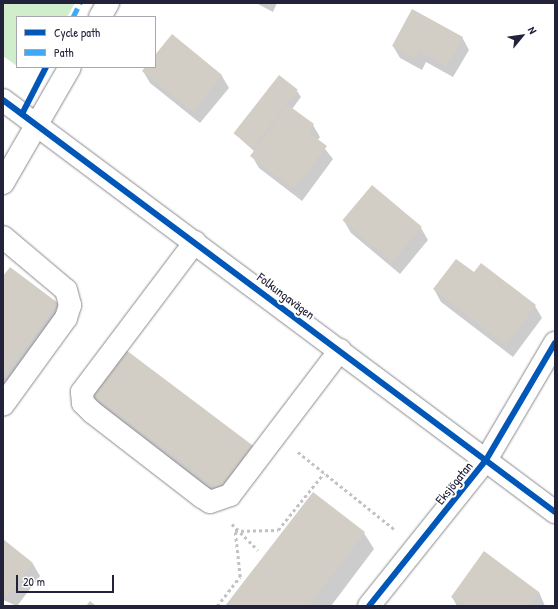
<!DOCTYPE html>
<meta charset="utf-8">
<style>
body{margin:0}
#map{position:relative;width:558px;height:609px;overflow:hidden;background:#fff;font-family:"Patrick Hand",sans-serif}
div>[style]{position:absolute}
.green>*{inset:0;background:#d0edcc}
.shadow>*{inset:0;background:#0003}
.building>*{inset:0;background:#d3cec5;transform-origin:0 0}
.path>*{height:2.5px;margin-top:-1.25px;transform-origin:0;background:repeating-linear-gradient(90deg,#c2c2c4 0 3px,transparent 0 6px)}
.roads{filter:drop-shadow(0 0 1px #8a8a8f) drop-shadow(0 0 1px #8a8a8f)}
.minor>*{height:22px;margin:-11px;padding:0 11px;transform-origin:11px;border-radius:11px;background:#fff}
.quiet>*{height:5px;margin-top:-2.5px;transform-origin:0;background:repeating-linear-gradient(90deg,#3fa9f5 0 10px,transparent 0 15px)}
.cycleway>*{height:6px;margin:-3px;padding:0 3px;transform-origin:3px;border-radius:3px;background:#0057b8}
span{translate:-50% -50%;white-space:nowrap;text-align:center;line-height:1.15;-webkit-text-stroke:4px #fff;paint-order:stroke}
.street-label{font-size:13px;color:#22223b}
.frame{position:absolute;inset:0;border:4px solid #22223b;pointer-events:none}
.legend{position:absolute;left:16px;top:16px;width:140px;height:52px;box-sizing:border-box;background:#fff;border:1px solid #a7a7b1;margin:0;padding:5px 7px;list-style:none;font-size:12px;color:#22223b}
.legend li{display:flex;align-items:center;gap:8px;height:20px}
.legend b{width:20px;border:1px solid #a7a7b1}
.north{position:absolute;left:502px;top:16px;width:40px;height:40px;-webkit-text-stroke:3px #fff;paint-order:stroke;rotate:61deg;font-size:11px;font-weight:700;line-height:16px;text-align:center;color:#22223b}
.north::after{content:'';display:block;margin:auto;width:14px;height:18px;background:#22223b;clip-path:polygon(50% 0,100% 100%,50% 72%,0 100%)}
.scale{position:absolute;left:16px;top:575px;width:98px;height:18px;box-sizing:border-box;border:2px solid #22223b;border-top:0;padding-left:5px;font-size:12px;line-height:14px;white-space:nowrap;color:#22223b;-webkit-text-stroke:3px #fff;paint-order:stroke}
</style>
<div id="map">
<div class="green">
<i style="clip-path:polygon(3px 3px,75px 3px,67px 17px,17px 17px,17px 66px,3px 56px)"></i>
</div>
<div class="shadow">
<i style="clip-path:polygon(256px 3px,277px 3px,273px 12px)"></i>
<i style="clip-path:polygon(172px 36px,222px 76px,229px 88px,200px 123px,150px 83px,143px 71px,147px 67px,155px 67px,155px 57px)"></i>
<i style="clip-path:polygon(462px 37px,469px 50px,453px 77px,426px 62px,422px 70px,400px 58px,393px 46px)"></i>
<i style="clip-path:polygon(297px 91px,301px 97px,292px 109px,313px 125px,320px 137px,318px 140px,333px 159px,302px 201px,259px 168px,252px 156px,255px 152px,235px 134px)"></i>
<i style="clip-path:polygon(344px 221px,421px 228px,428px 240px,400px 274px,351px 233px)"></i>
<i style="clip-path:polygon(474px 274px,535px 306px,542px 318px,513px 357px,441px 302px,434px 289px)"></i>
<i style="clip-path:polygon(3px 278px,57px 303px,67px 320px,3px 407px)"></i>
<i style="clip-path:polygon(90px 392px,262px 464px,229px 507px,100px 408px)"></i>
<i style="clip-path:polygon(364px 533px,374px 549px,331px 606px,227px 606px)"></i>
<i style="clip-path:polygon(3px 542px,33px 564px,40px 576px,17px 606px,3px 600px)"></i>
<i style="clip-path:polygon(539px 592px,545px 606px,457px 606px,452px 597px)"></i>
<i style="clip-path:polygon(90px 601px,96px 606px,86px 606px)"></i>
</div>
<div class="building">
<i style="clip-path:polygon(412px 9px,463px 37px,446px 66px,419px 51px,415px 59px,392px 46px)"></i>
<i style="clip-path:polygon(172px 34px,222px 75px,193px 112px,142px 71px,145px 67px,155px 67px,155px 55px)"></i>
<i style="left:279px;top:75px;width:24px;height:74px;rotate:38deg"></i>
<i style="clip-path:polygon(288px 105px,314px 124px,308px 132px,327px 146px,294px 189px,250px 156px)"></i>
<i style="left:372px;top:185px;width:65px;height:46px;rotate:40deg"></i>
<i style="clip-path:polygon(456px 259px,474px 272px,481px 263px,536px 305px,506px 345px,433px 289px)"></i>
<i style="clip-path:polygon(10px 267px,58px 303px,3px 377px,3px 276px)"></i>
<i style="left:122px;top:347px;width:165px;height:56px;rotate:37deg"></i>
<i style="clip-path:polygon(313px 492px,365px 532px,308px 606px,225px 606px)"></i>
<i style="clip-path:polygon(3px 539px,33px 563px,7px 597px,3px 594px)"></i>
<i style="clip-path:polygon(484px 551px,539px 592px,529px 606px,464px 606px,451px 597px)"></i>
</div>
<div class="path">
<i style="left:298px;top:452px;width:123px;rotate:38.7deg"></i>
<i style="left:232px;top:524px;width:37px;rotate:45deg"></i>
<i style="left:217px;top:606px;width:37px;rotate:-52deg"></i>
<i style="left:240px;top:577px;width:46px;rotate:-96.2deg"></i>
<i style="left:235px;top:531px;width:43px;rotate:-1.3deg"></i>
<i style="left:278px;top:530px;width:73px;rotate:-51.1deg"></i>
</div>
<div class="roads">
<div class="minor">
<i style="left:100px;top:17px;width:16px;rotate:-60deg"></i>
<i style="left:3px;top:100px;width:689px;rotate:36.74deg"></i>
<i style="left:3px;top:183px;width:134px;rotate:-60deg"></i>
<i style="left:3px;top:237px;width:82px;rotate:40.1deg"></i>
<i style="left:66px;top:290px;width:16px;rotate:75deg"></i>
<i style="left:70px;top:305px;width:14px;rotate:107deg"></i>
<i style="left:66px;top:318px;width:107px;rotate:125.9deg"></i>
<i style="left:195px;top:242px;width:188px;rotate:127deg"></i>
<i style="left:82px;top:392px;width:11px;rotate:85deg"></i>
<i style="left:83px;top:403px;width:13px;rotate:45deg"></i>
<i style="left:92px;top:412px;width:139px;rotate:37.7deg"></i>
<i style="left:202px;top:497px;width:9px;rotate:32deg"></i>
<i style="left:210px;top:502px;width:21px;rotate:-19deg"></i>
<i style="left:230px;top:495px;width:182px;rotate:-52.8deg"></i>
<i style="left:369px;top:606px;width:187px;rotate:-51.3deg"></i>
<i style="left:486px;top:460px;width:136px;rotate:-59.5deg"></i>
</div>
</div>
<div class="quiet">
<i style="left:73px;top:17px;width:16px;rotate:-63deg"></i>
</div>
<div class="cycleway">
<i style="left:3px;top:100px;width:689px;rotate:36.74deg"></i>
<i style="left:22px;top:114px;width:53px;rotate:-62.9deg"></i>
<i style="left:369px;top:606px;width:187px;rotate:-51.3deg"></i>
<i style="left:486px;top:460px;width:136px;rotate:-59.5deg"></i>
</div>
<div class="street-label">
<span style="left:286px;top:296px;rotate:37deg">Folkungavägen</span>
<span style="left:454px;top:483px;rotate:-51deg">Eksjögatan</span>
</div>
<div class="frame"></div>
<ul class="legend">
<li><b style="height:5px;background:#0057b8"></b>Cycle path</li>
<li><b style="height:5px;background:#3fa9f5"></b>Path</li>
</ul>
<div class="north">N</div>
<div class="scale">20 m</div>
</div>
